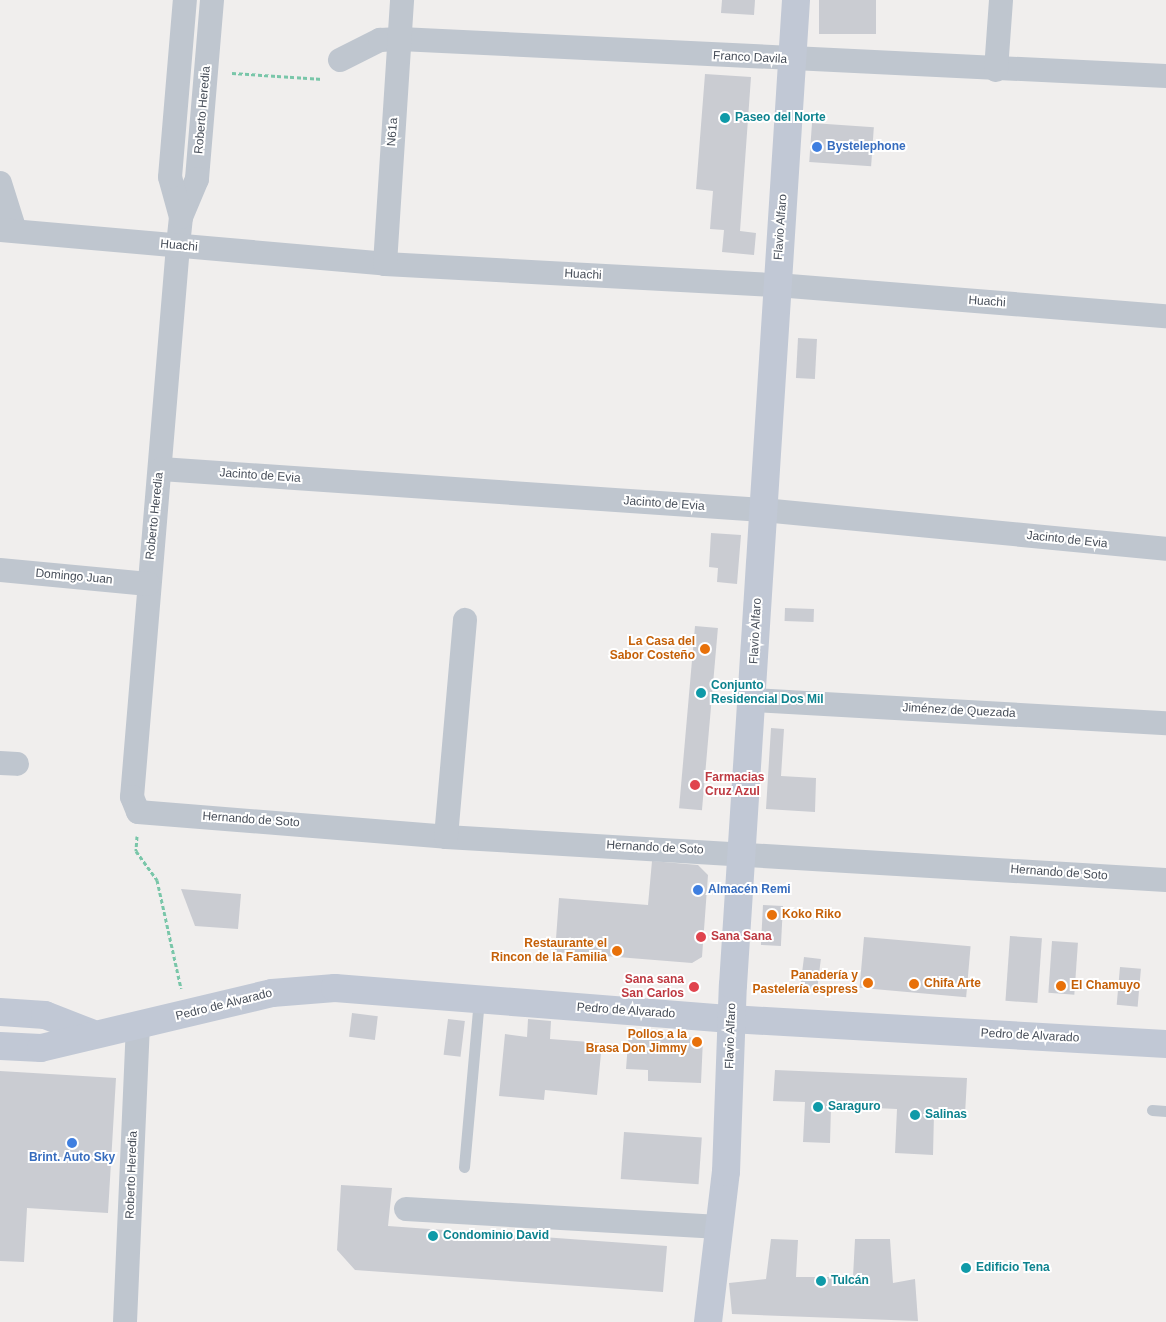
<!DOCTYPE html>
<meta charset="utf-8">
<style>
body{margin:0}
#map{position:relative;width:1166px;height:1322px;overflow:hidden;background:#f0eeed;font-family:Arial,sans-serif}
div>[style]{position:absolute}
.building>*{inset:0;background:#caccd2;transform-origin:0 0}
.path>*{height:3px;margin-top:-1.5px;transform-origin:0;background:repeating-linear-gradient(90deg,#79c6a9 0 4px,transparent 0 6.5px)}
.lane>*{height:11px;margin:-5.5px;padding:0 5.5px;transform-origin:5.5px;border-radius:5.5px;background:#bfc6cf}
.street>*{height:24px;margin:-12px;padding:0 12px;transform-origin:12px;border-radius:12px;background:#bfc6cf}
.secondary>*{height:28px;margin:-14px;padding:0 14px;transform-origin:14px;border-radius:14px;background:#c1c8d5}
.dots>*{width:14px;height:14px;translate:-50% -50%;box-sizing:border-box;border:2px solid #fff;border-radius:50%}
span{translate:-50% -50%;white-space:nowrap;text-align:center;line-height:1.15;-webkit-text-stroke:4px #fff;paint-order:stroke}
.street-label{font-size:12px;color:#474e59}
.culture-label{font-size:12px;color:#0d838f;font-weight:700}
.left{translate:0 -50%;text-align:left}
.shop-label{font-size:12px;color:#366cbe;font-weight:700}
.food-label{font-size:12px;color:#c56008;font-weight:700}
.right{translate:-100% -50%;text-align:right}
.health-label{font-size:12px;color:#be3a42;font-weight:700}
</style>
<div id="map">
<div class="building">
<i style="clip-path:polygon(722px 0,755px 0,754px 15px,721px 13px)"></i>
<i style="left:819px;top:0;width:57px;height:34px"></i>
<i style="clip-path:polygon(705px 74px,751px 77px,740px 231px,756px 233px,754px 255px,722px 252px,724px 230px,710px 229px,713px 191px,696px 189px)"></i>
<i style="left:812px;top:123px;width:62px;height:39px;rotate:4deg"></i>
<i style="left:798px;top:338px;width:19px;height:40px;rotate:3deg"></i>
<i style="clip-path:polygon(711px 533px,741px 535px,737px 584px,717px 582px,718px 568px,709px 567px)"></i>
<i style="left:785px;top:608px;width:29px;height:13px;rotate:2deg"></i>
<i style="left:695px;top:626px;width:23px;height:183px;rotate:5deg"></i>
<i style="clip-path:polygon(771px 728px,784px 729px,781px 776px,816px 778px,815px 812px,766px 809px)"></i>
<i style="clip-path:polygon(652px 861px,698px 865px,708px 875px,702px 957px,692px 963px,555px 952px,559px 898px,648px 905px)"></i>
<i style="clip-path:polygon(181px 889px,241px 894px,238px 929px,195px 926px)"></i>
<i style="left:763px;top:905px;width:20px;height:40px;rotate:3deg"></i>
<i style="left:1010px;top:936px;width:32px;height:65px;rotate:4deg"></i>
<i style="left:864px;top:937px;width:107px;height:51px;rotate:5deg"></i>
<i style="left:1052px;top:941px;width:26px;height:52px;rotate:4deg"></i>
<i style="left:804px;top:957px;width:17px;height:31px;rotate:7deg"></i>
<i style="left:1120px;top:967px;width:21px;height:38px;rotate:5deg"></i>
<i style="left:352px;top:1013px;width:26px;height:24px;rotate:7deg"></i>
<i style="left:448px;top:1019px;width:17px;height:36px;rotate:7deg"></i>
<i style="clip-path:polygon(528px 1019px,551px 1021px,550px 1039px,602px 1043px,597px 1095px,545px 1090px,544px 1100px,499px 1096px,505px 1034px,527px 1037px)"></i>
<i style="clip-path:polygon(629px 1030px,703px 1039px,701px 1083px,648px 1081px,648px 1070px,626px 1069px)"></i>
<i style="clip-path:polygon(775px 1070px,967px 1078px,965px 1115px,934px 1114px,933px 1155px,895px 1153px,897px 1109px,831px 1106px,830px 1143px,803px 1142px,805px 1102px,773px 1101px)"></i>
<i style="clip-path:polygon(0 1071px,116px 1078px,108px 1213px,27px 1208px,24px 1262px,0 1261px)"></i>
<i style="left:624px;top:1132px;width:78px;height:47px;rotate:4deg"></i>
<i style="clip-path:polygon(341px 1185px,392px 1188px,388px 1226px,667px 1246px,663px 1292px,355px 1270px,337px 1250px)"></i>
<i style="clip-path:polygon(771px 1239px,798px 1240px,796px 1277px,853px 1277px,855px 1239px,890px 1239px,893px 1283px,915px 1279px,918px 1321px,732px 1314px,729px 1283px,766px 1279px)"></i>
</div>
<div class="path">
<i style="left:232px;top:73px;width:91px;rotate:3.8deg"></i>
<i style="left:137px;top:836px;width:15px;rotate:94deg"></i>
<i style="left:136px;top:851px;width:36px;rotate:54deg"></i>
<i style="left:157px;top:880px;width:111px;rotate:77.5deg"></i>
</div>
<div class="lane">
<i style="left:1152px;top:1110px;width:14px;rotate:4deg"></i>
<i style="left:464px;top:1167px;width:168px;rotate:-84.9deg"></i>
</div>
<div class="street">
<i style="left:212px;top:0;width:180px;rotate:94.8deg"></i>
<i style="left:197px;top:179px;width:41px;rotate:112.8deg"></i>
<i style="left:181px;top:217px;width:29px;rotate:96deg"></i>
<i style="left:178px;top:246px;width:553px;rotate:94.77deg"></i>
<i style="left:132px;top:797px;width:16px;rotate:68deg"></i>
<i style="left:138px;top:812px;width:309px;rotate:4.6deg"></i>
<i style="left:446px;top:837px;width:721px;rotate:3.42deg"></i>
<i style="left:340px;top:60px;width:45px;rotate:-26.6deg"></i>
<i style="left:380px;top:40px;width:20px;rotate:-3deg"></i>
<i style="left:400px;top:39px;width:767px;rotate:2.77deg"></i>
<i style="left:996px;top:70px;width:70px;rotate:-85.9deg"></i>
<i style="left:0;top:183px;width:50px;rotate:72.6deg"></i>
<i style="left:181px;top:217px;width:41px;rotate:-105.4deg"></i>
<i style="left:170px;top:177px;width:178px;rotate:-85.2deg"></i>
<i style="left:0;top:230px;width:386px;rotate:5deg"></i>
<i style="left:385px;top:264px;width:393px;rotate:3.1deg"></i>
<i style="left:777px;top:285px;width:390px;rotate:4.6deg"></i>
<i style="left:385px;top:264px;width:265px;rotate:-86.3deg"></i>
<i style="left:161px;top:469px;width:603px;rotate:3.9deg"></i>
<i style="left:763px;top:510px;width:405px;rotate:5.5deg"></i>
<i style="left:0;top:570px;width:149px;rotate:5.4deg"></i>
<i style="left:752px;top:700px;width:415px;rotate:3.2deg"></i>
<i style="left:0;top:763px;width:17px;rotate:3deg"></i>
<i style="left:446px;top:837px;width:218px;rotate:-85deg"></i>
<i style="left:406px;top:1209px;width:314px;rotate:3.3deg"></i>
<i style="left:125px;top:1322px;width:295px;rotate:-87.5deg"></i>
</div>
<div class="secondary">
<i style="left:0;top:1012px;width:45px;rotate:3.8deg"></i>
<i style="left:45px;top:1015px;width:49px;rotate:21.4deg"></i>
<i style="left:0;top:1046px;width:41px;rotate:2.8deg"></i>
<i style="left:41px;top:1048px;width:237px;rotate:-13.4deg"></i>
<i style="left:272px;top:993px;width:63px;rotate:-4.5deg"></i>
<i style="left:335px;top:988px;width:397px;rotate:4.5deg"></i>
<i style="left:731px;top:1019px;width:436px;rotate:3.3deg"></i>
<i style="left:708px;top:1322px;width:151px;rotate:-83.2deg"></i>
<i style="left:726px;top:1172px;width:187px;rotate:-87.9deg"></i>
<i style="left:733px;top:985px;width:987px;rotate:-86.34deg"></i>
</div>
<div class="dots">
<i style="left:725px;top:118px;background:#0f9aa8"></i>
<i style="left:817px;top:147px;background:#3f7fe0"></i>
<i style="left:705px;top:649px;background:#e8710a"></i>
<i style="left:701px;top:693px;background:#0f9aa8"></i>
<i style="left:695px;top:785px;background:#e0444e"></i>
<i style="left:698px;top:890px;background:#3f7fe0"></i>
<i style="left:772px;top:915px;background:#e8710a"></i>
<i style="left:701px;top:937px;background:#e0444e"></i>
<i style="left:617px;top:951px;background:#e8710a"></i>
<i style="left:868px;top:983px;background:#e8710a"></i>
<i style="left:914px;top:984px;background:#e8710a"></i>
<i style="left:1061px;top:986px;background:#e8710a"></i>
<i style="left:694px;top:987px;background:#e0444e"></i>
<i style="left:697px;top:1042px;background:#e8710a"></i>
<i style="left:818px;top:1107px;background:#0f9aa8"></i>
<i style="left:915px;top:1115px;background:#0f9aa8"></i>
<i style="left:72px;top:1143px;background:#3f7fe0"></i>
<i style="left:433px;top:1236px;background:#0f9aa8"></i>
<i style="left:966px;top:1268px;background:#0f9aa8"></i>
<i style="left:821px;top:1281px;background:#0f9aa8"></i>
</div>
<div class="street-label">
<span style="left:750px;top:58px;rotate:3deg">Franco Davila</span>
<span style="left:203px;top:110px;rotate:-85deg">Roberto Heredia</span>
<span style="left:393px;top:132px;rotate:-86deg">N61a</span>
<span style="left:781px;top:227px;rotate:-86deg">Flavio Alfaro</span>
<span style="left:179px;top:246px;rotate:5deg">Huachi</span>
<span style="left:583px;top:275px;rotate:3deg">Huachi</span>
<span style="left:987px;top:302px;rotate:4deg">Huachi</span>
<span style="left:260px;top:476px;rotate:4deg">Jacinto de Evia</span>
<span style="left:664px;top:504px;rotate:4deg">Jacinto de Evia</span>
<span style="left:155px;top:516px;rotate:-84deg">Roberto Heredia</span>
<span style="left:1067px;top:540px;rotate:6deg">Jacinto de Evia</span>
<span style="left:74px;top:577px;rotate:5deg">Domingo Juan</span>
<span style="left:756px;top:631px;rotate:-87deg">Flavio Alfaro</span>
<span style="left:959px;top:711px;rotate:3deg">Jiménez de Quezada</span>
<span style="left:251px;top:820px;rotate:4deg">Hernando de Soto</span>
<span style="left:655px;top:848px;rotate:3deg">Hernando de Soto</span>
<span style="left:1059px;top:873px;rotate:4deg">Hernando de Soto</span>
<span style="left:224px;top:1005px;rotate:-14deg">Pedro de Alvarado</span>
<span style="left:626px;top:1011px;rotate:4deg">Pedro de Alvarado</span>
<span style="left:731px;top:1036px;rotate:-88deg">Flavio Alfaro</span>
<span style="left:1030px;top:1036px;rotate:3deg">Pedro de Alvarado</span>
<span style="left:132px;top:1175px;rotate:-88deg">Roberto Heredia</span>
</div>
<div class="culture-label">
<span class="left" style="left:735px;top:118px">Paseo del Norte</span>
<span class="left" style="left:711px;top:693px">Conjunto<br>Residencial Dos Mil</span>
<span class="left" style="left:828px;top:1107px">Saraguro</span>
<span class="left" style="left:925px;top:1115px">Salinas</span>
<span class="left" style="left:443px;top:1236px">Condominio David</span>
<span class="left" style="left:976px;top:1268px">Edificio Tena</span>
<span class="left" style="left:831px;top:1281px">Tulcán</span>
</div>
<div class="shop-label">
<span class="left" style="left:827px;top:147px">Bystelephone</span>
<span class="left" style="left:708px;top:890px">Almacén Remi</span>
<span style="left:72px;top:1158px">Brint. Auto Sky</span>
</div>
<div class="food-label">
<span class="right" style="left:695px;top:649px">La Casa del<br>Sabor Costeño</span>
<span class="left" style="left:782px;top:915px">Koko Riko</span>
<span class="right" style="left:607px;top:951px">Restaurante el<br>Rincon de la Familia</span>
<span class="right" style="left:858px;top:983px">Panadería y<br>Pastelería espress</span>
<span class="left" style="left:924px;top:984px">Chifa Arte</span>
<span class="left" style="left:1071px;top:986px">El Chamuyo</span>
<span class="right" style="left:687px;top:1042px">Pollos a la<br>Brasa Don Jimmy</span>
</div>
<div class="health-label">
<span class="left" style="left:705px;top:785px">Farmacias<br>Cruz Azul</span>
<span class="left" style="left:711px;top:937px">Sana Sana</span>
<span class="right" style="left:684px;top:987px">Sana sana<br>San Carlos</span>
</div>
</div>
